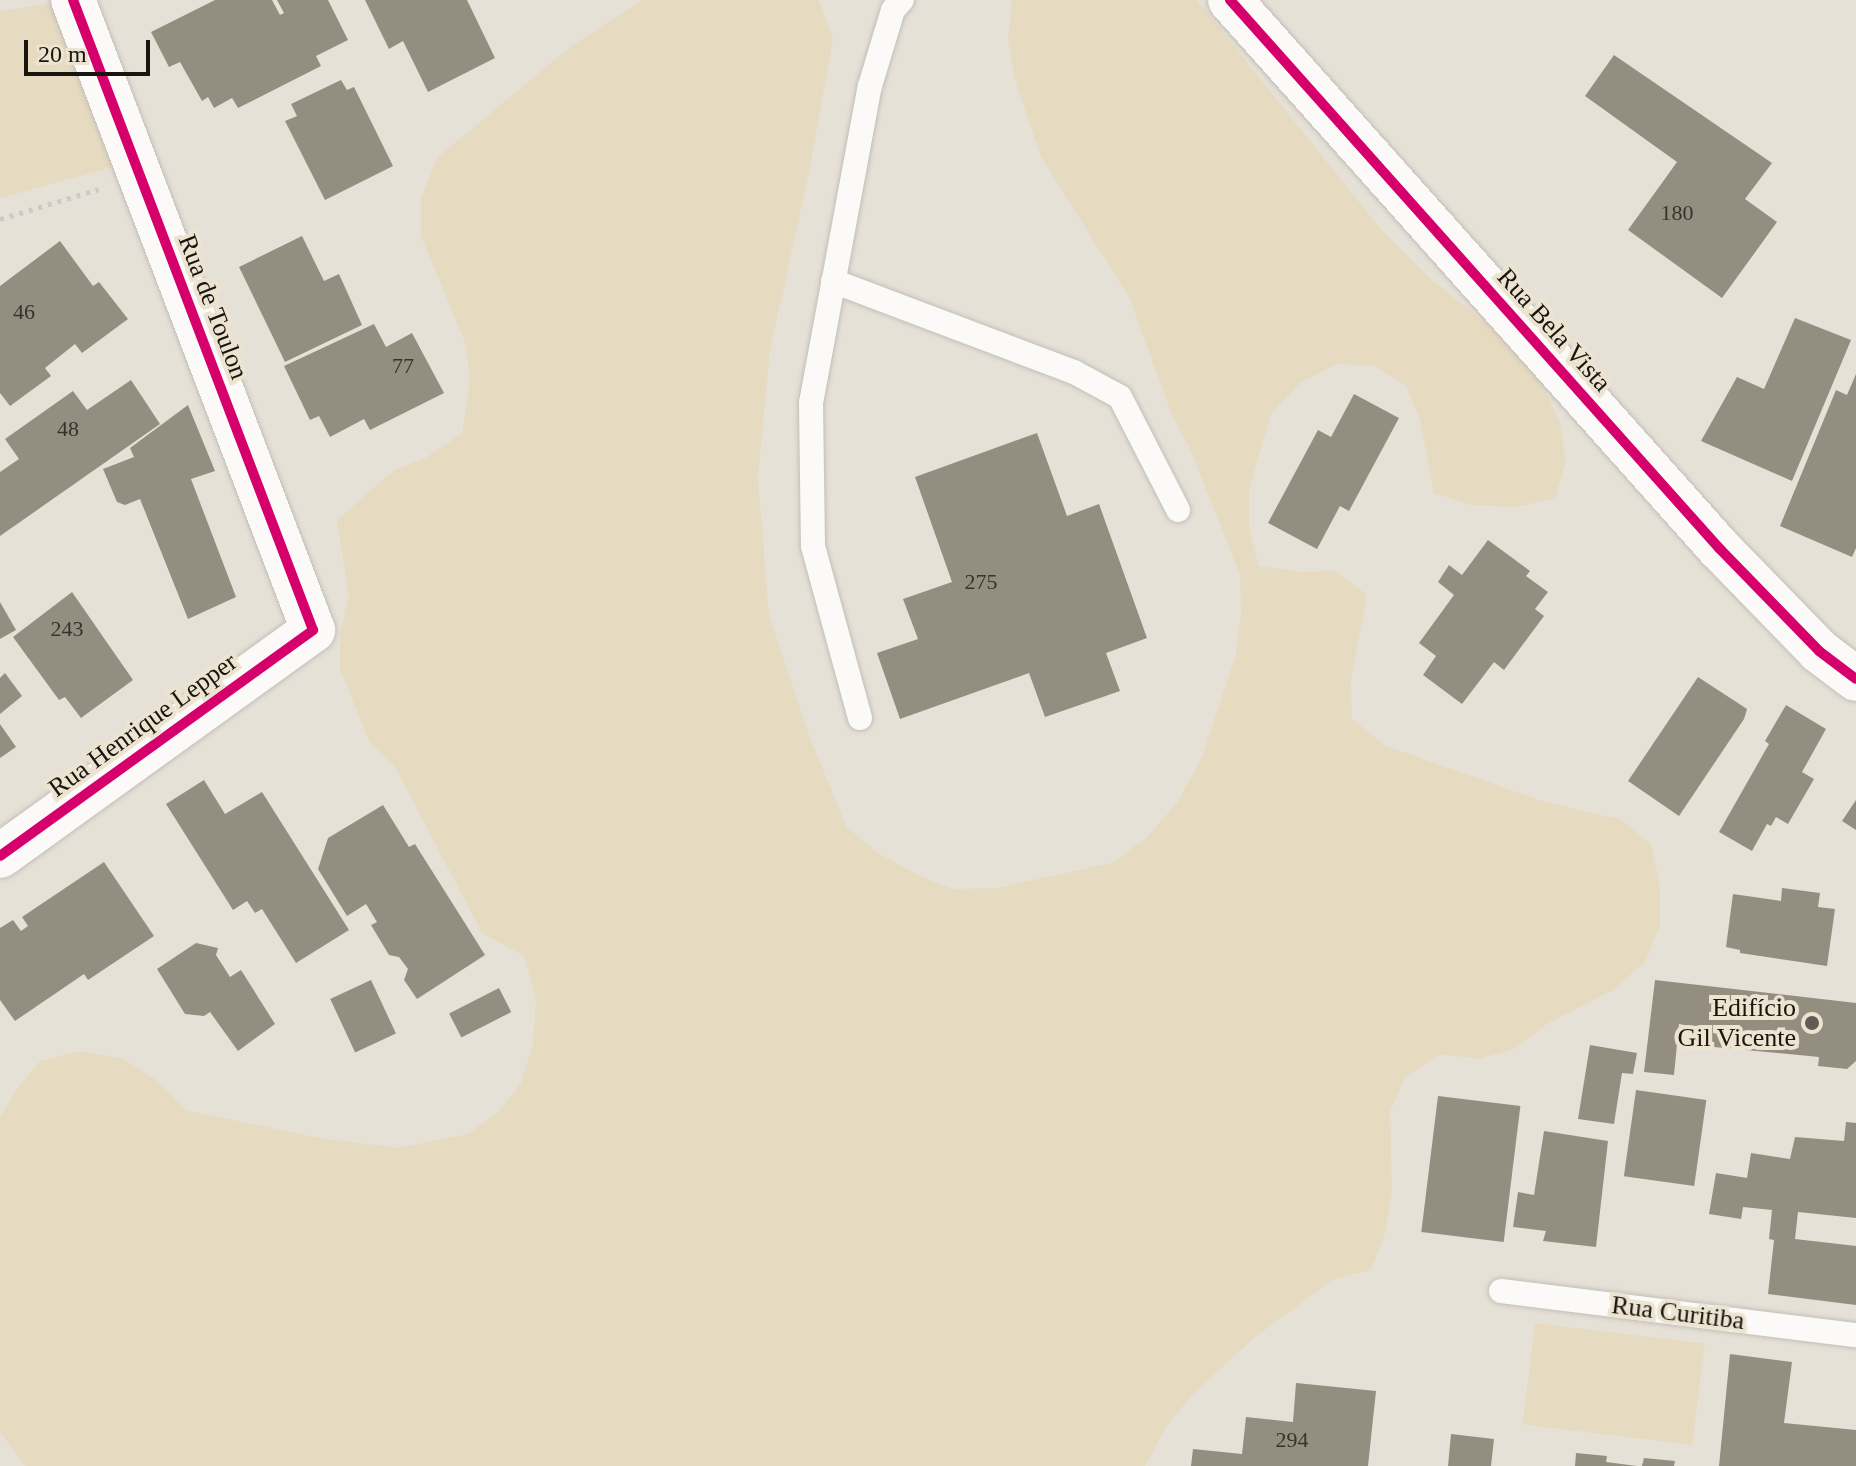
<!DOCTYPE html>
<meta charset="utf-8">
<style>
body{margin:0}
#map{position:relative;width:1856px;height:1466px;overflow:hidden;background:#e6e1d7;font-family:"Times New Roman",serif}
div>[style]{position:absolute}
.green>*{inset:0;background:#e6dac1;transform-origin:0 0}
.building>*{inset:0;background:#948e80;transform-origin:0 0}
.path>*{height:5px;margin-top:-2.5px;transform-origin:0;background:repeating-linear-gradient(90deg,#cccac7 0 4px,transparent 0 10px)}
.roads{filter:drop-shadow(0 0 2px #c2bfb7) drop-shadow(0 0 2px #c2bfb7)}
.service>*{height:24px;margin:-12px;padding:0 12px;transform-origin:12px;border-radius:12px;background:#fbfaf9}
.minor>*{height:44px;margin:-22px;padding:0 22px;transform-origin:22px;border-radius:22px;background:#fbfaf9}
.cycleway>*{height:10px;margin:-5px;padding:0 5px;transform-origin:5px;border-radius:5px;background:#d6006c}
.dots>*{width:22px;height:22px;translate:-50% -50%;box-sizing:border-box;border:4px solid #ece3d1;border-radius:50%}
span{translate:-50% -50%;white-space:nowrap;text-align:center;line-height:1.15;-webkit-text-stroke:8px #ece3d1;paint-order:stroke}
.number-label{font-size:22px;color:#37332b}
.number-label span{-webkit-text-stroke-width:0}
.street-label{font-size:26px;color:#18150f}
.poi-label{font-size:26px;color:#18150f}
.right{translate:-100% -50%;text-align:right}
.scale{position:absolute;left:24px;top:40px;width:126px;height:36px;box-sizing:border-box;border:4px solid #18150f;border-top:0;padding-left:10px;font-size:24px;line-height:28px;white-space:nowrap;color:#18150f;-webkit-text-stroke:6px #ece3d1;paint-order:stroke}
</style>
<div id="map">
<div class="green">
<i style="clip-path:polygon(62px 0,127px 163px,0 198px,0 12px)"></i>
<i style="clip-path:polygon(642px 0,819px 0,833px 39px,810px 168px,770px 350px,758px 478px,769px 615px,809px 735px,846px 826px,878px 853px,918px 875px,952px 889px,996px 888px,1112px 863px,1146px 838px,1177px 803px,1202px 757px,1236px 654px,1241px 612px,1240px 575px,1191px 451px,1172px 415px,1129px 297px,1041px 157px,1014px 77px,1008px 40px,1012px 0,1197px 0,1380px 228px,1432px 280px,1495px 330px,1521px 358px,1544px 388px,1560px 423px,1566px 462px,1555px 498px,1517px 507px,1470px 505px,1434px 493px,1420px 420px,1406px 386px,1374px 366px,1337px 364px,1300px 383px,1271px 414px,1249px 489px,1249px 528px,1259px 566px,1300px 572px,1336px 571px,1367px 595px,1351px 680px,1352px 719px,1386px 746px,1542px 801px,1622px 820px,1651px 844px,1660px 887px,1660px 926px,1645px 962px,1613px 990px,1547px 1024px,1516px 1048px,1479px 1059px,1440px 1054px,1405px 1077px,1390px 1112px,1392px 1193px,1385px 1234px,1371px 1270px,1334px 1279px,1255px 1337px,1192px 1395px,1166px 1427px,1145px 1466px,25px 1466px,0 1432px,0 1117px,16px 1090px,40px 1061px,80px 1051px,122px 1058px,159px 1082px,186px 1110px,319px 1138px,399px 1148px,468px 1134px,498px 1112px,521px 1083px,533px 1044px,536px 998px,524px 956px,482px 933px,395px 767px,369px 741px,340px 669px,340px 633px,349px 598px,337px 520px,393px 471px,427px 457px,462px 433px,470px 380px,465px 342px,421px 236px,421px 198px,437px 158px,570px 47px)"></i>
<i style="left:1535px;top:1323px;width:171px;height:102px;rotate:7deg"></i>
</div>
<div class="building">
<i style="clip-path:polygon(215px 0,272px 0,280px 15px,284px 13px,277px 0,328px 0,348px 40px,316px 56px,321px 66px,238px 108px,232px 98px,214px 108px,208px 97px,202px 101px,180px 62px,169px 67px,151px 32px)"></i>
<i style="clip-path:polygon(365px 0,467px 0,495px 58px,428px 92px,403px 41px,389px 49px)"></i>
<i style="clip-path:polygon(1614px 55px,1772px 163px,1745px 199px,1777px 222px,1722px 298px,1628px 230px,1677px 162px,1585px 96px)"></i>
<i style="clip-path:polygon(341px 80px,347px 90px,354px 87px,393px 166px,325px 200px,285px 121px,297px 116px,291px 104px)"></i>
<i style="clip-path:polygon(302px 236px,324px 281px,339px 274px,362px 325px,285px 362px,239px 267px)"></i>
<i style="clip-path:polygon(60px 241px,93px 286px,99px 282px,128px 319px,82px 353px,75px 344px,45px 368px,51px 376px,10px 406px,0 393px,0 286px)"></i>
<i style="clip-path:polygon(1795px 318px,1851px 340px,1792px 481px,1701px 441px,1737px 377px,1764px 389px)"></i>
<i style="clip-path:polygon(374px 324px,386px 347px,412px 333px,444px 393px,370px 430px,364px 419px,330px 437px,319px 416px,310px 420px,284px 366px)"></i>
<i style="clip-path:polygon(1856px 374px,1856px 548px,1852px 557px,1780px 526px,1836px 390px,1847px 395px)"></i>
<i style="clip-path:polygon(131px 380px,160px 424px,0 536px,0 472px,19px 459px,5px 439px,73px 391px,87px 410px)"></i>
<i style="clip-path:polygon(1354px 394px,1399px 418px,1349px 511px,1340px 506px,1317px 549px,1268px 523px,1318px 430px,1331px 437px)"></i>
<i style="clip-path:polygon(188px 405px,215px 471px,191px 479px,236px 597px,188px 619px,140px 499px,125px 505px,117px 502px,103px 469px,134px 457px,130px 448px)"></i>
<i style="clip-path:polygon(1037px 433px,1067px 516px,1099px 504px,1147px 638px,1106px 653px,1120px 691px,1045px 717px,1029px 673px,900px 719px,877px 653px,918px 639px,903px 599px,952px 582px,915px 477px)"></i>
<i style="clip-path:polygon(1488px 540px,1530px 571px,1526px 576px,1548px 592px,1535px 609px,1544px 616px,1504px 670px,1494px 662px,1462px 704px,1423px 675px,1436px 656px,1419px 643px,1454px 595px,1438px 582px,1449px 565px,1462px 575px)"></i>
<i style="clip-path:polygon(72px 592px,133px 680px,81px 718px,65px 697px,59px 700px,13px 637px)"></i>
<i style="clip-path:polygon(0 602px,16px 630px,0 639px)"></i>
<i style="clip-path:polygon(5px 673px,22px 696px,0 714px,0 678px)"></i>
<i style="clip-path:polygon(1698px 677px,1747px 709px,1744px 719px,1679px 816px,1628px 781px)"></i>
<i style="clip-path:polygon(1786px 705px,1826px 729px,1802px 772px,1814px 779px,1788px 824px,1776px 817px,1771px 826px,1767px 824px,1752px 851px,1719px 832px,1769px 744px,1765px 741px)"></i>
<i style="clip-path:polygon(0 724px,16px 747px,0 758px)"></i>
<i style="clip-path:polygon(204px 780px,225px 814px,262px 792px,349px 930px,296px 963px,262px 909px,255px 913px,247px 901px,233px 910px,166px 804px)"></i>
<i style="clip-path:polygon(1856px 800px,1856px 830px,1842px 821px)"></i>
<i style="clip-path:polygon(383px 805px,409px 847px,415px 844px,485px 955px,417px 999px,404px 980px,408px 969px,399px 957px,389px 955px,371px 925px,377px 922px,366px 904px,347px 916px,318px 869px,328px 838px)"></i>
<i style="clip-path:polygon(104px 862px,154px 936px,88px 980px,84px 974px,15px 1021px,0 1000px,0 928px,13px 920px,21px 931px,28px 926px,22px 917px)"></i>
<i style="clip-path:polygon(1782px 888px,1820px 893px,1818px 907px,1835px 909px,1827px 966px,1740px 953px,1740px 950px,1726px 947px,1733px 894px,1781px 901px)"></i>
<i style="clip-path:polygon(196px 943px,218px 948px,216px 955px,230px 977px,241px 970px,275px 1024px,238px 1051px,210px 1012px,204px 1016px,185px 1014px,157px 969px)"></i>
<i style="left:371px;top:980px;width:59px;height:45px;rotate:65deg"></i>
<i style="clip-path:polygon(1655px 980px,1856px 1003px,1856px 1061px,1847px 1069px,1818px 1066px,1819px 1057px,1704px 1046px,1707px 1029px,1679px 1024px,1674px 1075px,1644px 1072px)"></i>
<i style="left:499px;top:988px;width:27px;height:56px;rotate:63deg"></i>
<i style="clip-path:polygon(1590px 1045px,1637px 1053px,1633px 1074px,1622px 1073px,1614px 1124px,1578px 1119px)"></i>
<i style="left:1636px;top:1090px;width:71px;height:87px;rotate:8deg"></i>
<i style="left:1438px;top:1096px;width:83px;height:137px;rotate:7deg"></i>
<i style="clip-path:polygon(1846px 1122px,1856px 1123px,1856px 1218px,1798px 1212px,1795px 1239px,1856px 1246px,1856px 1305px,1768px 1294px,1774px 1240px,1769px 1239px,1772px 1210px,1743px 1207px,1741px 1219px,1709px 1214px,1716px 1173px,1747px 1178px,1751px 1153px,1790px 1159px,1795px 1137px,1844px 1141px)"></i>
<i style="clip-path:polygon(1544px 1131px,1608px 1141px,1596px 1247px,1543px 1241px,1546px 1231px,1513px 1227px,1518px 1192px,1534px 1195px)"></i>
<i style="clip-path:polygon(1730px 1354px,1792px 1362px,1784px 1423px,1856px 1430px,1856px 1466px,1719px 1466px)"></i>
<i style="clip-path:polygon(1296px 1383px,1376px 1391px,1368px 1466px,1191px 1466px,1193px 1449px,1242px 1454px,1246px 1417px,1293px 1422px)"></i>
<i style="clip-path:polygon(1451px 1434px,1494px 1439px,1491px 1466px,1448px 1466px)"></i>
<i style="clip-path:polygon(1576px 1453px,1607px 1456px,1606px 1462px,1637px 1466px,1575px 1466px)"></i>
<i style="clip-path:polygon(1644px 1458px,1675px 1461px,1674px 1466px,1642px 1466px)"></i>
</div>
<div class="path">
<i style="left:0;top:219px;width:103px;rotate:-16.9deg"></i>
</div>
<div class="roads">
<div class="service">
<i style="left:833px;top:281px;width:258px;rotate:20.7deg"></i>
<i style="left:1074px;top:372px;width:52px;rotate:28.5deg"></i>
<i style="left:1120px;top:397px;width:127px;rotate:62.8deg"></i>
<i style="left:860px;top:718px;width:178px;rotate:-105.3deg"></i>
<i style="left:813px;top:546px;width:143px;rotate:-90.8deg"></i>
<i style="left:811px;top:403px;width:322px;rotate:-79.5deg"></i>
<i style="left:870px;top:86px;width:79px;rotate:-73.2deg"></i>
<i style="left:893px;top:10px;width:13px;rotate:-48deg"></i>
<i style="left:1501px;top:1291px;width:358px;rotate:7.1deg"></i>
</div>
<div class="minor">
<i style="left:1230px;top:0;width:734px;rotate:48.26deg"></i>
<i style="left:1719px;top:548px;width:144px;rotate:45.8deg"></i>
<i style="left:1819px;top:651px;width:46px;rotate:37.1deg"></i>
<i style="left:0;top:856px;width:386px;rotate:-35.8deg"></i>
<i style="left:313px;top:630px;width:674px;rotate:-110.85deg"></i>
</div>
</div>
<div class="cycleway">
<i style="left:1230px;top:0;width:734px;rotate:48.26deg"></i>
<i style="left:1719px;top:548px;width:144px;rotate:45.8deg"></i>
<i style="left:1819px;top:651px;width:46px;rotate:37.1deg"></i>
<i style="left:0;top:856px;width:386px;rotate:-35.8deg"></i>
<i style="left:313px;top:630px;width:674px;rotate:-110.85deg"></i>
</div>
<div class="dots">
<i style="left:1812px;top:1023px;background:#605c55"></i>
</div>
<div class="number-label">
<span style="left:1677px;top:213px">180</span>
<span style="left:24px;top:312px">46</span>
<span style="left:403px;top:366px">77</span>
<span style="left:68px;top:429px">48</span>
<span style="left:981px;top:582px">275</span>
<span style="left:67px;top:629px">243</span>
<span style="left:1292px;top:1440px">294</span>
</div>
<div class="street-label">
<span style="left:213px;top:307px;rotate:69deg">Rua de Toulon</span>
<span style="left:1554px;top:330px;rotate:48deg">Rua Bela Vista</span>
<span style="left:143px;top:725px;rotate:-36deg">Rua Henrique Lepper</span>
<span style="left:1678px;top:1313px;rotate:7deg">Rua Curitiba</span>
</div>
<div class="poi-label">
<span class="right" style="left:1796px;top:1023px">Edifício<br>Gil Vicente</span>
</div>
<div class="scale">20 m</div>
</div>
